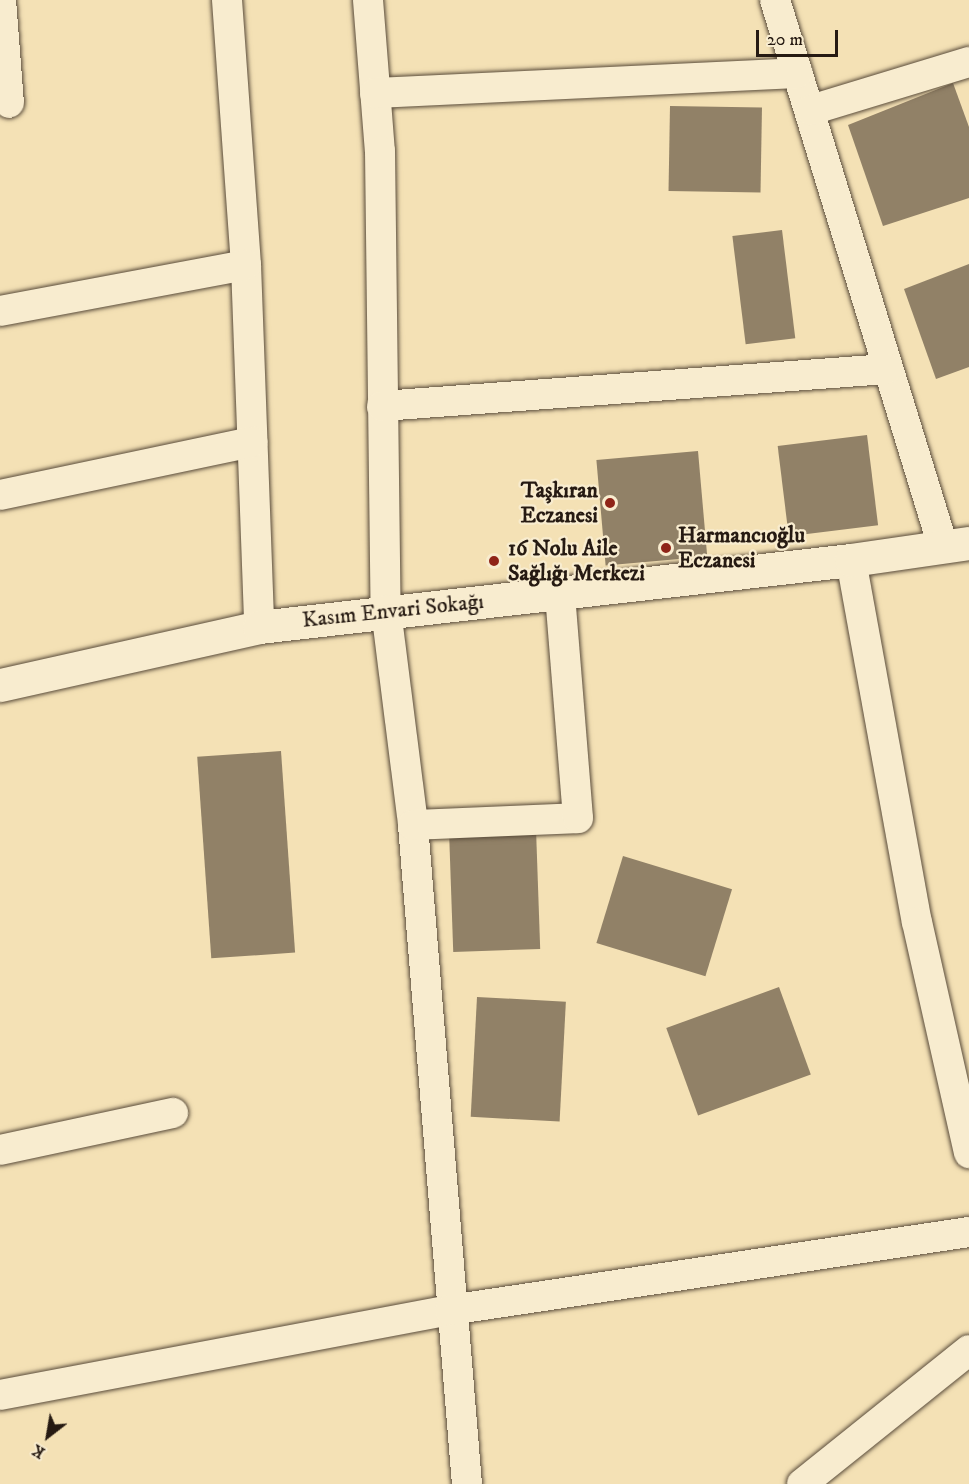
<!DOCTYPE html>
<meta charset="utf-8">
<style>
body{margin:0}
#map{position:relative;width:969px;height:1484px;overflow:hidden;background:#f4e1b5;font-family:"IM FELL DW Pica",serif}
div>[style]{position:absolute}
.building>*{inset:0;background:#918167;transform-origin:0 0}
.roads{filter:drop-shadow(0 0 2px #5a4c3b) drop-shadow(0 0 2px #5a4c3b)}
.minor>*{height:30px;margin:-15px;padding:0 15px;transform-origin:15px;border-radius:15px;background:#f8eccf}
.tertiary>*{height:33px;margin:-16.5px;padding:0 16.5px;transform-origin:16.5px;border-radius:16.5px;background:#f8eccf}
.dots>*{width:16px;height:16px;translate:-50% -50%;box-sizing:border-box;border:3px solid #f8eccf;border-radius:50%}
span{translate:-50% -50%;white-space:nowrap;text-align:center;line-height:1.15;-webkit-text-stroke:4.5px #f8eccf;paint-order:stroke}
.poi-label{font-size:22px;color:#261a12;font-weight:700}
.right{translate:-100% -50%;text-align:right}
.left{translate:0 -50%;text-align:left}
.street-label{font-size:22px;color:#261a12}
.north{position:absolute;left:18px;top:1406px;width:60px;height:60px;-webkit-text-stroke:4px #f8eccf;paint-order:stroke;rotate:211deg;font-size:16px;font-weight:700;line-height:24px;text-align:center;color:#261a12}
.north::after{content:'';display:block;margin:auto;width:21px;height:27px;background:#261a12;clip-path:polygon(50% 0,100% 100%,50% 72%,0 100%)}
.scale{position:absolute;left:756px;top:30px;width:82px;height:27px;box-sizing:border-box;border:3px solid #261a12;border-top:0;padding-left:8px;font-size:18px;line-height:21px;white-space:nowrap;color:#261a12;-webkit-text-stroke:4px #f8eccf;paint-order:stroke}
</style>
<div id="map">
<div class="building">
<i style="clip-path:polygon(953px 83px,969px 127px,969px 198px,883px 226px,848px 125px)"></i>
<i style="left:670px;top:106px;width:92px;height:85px;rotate:1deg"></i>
<i style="left:782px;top:230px;width:109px;height:50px;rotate:83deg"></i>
<i style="clip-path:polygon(969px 264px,969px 367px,936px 379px,904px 289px)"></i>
<i style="left:867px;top:435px;width:91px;height:90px;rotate:83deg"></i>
<i style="left:698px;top:451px;width:106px;height:102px;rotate:85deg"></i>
<i style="left:281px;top:751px;width:202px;height:84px;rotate:86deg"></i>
<i style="left:536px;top:829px;width:120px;height:87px;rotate:88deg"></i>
<i style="left:623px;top:856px;width:114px;height:91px;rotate:17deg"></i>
<i style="left:779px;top:987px;width:93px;height:120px;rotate:70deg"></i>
<i style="left:477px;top:997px;width:89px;height:120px;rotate:3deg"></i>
</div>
<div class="roads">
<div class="minor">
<i style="left:1px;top:0;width:103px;rotate:85.6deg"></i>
<i style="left:227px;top:0;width:266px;rotate:85.9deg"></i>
<i style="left:246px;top:265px;width:362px;rotate:87.9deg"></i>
<i style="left:368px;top:0;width:151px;rotate:85.5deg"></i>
<i style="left:380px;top:151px;width:459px;rotate:89.3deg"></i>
<i style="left:386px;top:610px;width:217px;rotate:82.8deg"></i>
<i style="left:413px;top:825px;width:661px;rotate:85.32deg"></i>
<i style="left:775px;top:0;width:571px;rotate:72.9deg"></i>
<i style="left:375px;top:93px;width:423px;rotate:-2.7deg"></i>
<i style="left:811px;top:110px;width:165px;rotate:-16.9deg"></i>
<i style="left:0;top:311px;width:250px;rotate:-10.6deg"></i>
<i style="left:382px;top:406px;width:506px;rotate:-4.19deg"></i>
<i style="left:0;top:495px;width:258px;rotate:-11.9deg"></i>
<i style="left:851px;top:560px;width:368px;rotate:79.7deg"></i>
<i style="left:917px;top:922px;width:237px;rotate:77.3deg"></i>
<i style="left:413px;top:825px;width:165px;rotate:-2.4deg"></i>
<i style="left:578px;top:818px;width:225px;rotate:-94.6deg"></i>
<i style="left:0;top:1150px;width:177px;rotate:-12.1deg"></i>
<i style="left:0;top:1395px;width:458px;rotate:-10.7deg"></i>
<i style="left:450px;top:1310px;width:525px;rotate:-8.55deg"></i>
<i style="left:802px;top:1484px;width:214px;rotate:-38.7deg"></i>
</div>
<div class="tertiary">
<i style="left:0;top:685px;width:265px;rotate:-12.6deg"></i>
<i style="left:259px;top:627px;width:596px;rotate:-6.46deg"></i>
<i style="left:851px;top:560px;width:119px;rotate:-8.2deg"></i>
</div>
</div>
<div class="dots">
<i style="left:610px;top:503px;background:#8f2418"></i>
<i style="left:666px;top:548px;background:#8f2418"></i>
<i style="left:494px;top:561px;background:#8f2418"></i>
</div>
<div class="poi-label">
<span class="right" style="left:598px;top:503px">Taşkıran<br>Eczanesi</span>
<span class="left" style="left:678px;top:548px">Harmancıoğlu<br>Eczanesi</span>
<span class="left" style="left:508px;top:561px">16 Nolu Aile<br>Sağlığı Merkezi</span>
</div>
<div class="street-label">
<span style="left:393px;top:611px;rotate:-6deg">Kasım Envari Sokağı</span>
</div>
<div class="north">K</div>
<div class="scale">20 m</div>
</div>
